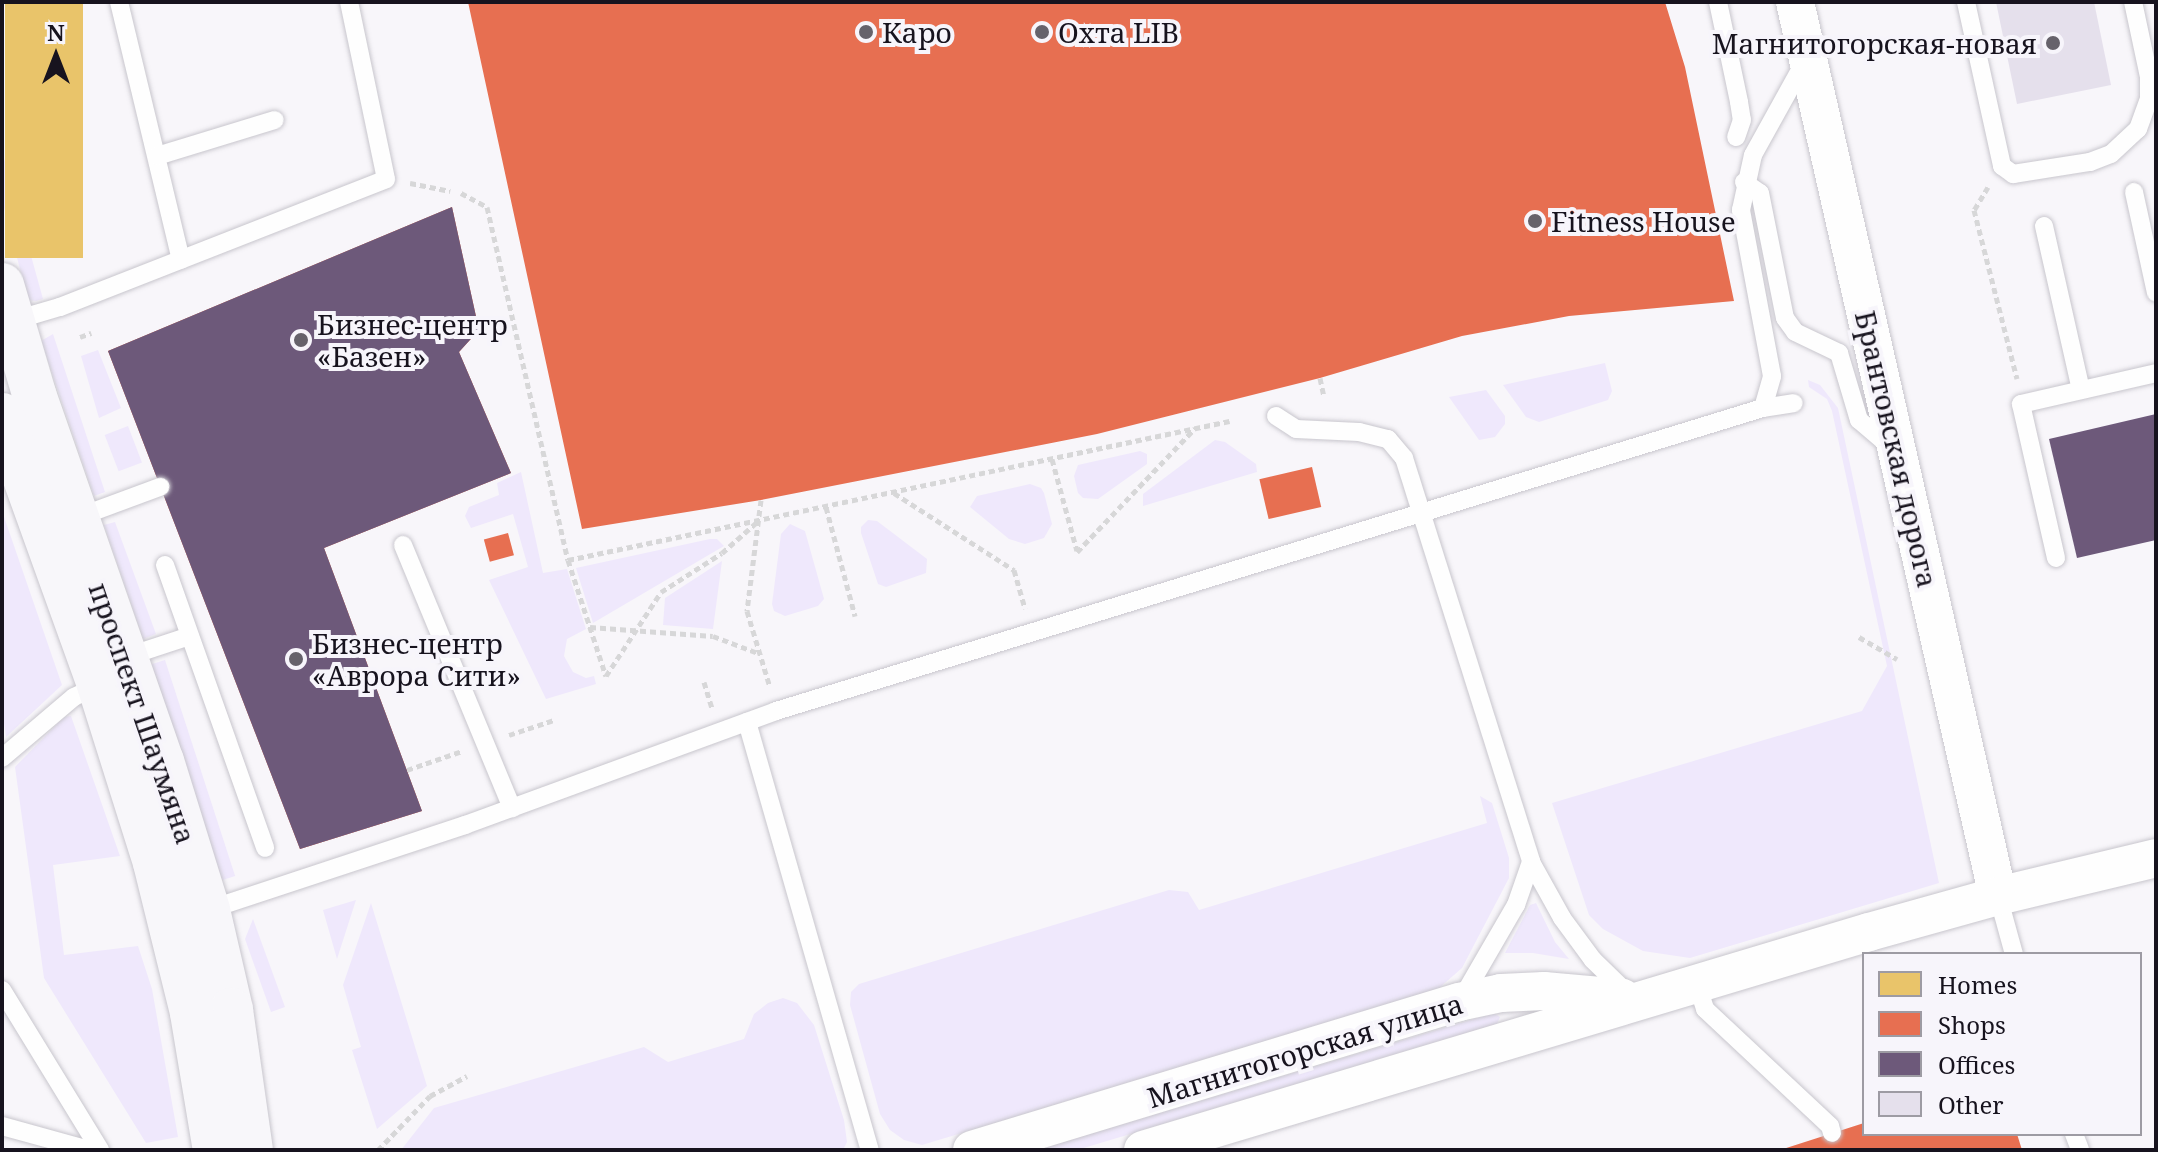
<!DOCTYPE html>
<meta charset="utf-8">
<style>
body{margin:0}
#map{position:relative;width:2158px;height:1152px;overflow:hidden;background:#f8f6fa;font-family:"Noto Serif",serif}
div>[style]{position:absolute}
.green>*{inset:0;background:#efe8fc;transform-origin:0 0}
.homes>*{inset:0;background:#e9c46a;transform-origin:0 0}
.shops>*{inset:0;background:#e76f51;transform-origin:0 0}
.offices>*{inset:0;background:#6d597a}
.building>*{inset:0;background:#e5e0ec}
.path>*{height:5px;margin-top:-2.5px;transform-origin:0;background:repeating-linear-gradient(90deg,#d7d7d8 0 6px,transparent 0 10px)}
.roads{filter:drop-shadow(0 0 2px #c8c6cd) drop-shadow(0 0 2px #c8c6cd)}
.lane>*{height:18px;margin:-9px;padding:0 9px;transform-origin:9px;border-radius:9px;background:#fefefe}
.street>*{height:38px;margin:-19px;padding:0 19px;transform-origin:19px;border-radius:19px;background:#fefefe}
.secondary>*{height:44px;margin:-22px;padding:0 22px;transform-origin:22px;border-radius:22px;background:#f8f7fa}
.dots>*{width:22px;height:22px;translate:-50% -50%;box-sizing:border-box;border:4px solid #f7f5fb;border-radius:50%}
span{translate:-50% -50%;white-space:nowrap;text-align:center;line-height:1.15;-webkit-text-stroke:8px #f7f5fb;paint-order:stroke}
.poi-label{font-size:28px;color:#17131e}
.left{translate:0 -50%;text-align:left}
.right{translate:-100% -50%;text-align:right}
.street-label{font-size:28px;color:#17131e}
.frame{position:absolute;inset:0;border:4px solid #17131e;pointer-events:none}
.legend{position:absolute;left:1862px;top:952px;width:280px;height:184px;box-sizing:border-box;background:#f7f5fb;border:2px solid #9d9ba3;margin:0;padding:10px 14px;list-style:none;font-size:24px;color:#17131e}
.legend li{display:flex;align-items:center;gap:16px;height:40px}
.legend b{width:40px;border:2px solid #9d9ba3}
.north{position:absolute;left:16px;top:16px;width:80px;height:80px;-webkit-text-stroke:6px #f7f5fb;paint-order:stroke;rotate:0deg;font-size:22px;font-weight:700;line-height:32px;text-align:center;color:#17131e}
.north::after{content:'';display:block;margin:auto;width:28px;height:36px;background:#17131e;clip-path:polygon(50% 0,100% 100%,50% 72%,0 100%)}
</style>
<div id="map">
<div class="green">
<i style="clip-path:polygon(2px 151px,43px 299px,36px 301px,28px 300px,2px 200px)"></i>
<i style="clip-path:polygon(53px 334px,105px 492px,94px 496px,41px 341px)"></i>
<i style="clip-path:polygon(98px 350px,121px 408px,99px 418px,81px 356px)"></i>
<i style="clip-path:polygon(1605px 363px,1612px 391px,1608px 400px,1539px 422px,1526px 417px,1503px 385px)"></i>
<i style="clip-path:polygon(1808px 380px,1820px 385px,1838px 408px,1939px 883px,1690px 958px,1643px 951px,1603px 929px,1589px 915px,1552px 803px,1862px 711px,1887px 666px,1832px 411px,1827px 399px,1809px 387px)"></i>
<i style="clip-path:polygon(1486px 390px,1505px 416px,1505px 424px,1495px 437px,1479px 440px,1449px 397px)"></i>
<i style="left:128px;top:426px;width:39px;height:25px;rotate:69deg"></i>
<i style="clip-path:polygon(1215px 440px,1225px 442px,1256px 464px,1257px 472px,1143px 506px,1143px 494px)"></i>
<i style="clip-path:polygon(1140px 451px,1147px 454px,1147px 464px,1098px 499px,1083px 498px,1078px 493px,1074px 476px,1078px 465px)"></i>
<i style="clip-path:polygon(521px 472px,543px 573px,567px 569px,586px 629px,567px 639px,564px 656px,573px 672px,586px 678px,594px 676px,596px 684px,546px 699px,489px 580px,528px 567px,513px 514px,471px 528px,465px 516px,469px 507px,499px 495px,497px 483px)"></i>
<i style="clip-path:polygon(1030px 484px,1041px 488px,1044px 493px,1052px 524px,1044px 538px,1025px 544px,1009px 539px,970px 507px,977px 496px)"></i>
<i style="clip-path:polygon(2px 511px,62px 685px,6px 737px,2px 710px)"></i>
<i style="clip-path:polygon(868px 520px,877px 521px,927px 559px,926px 573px,886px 587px,878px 584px,861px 533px,861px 527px)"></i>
<i style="clip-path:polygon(115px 522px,156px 634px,143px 639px,104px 525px)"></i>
<i style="clip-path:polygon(790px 524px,805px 531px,824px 599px,818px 606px,785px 616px,774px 611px,772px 604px,781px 534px)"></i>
<i style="clip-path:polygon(710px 539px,717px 539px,724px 546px,593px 623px,576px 568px)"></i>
<i style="clip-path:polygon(722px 561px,713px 629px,663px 625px,665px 598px)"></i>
<i style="left:165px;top:660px;width:227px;height:14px;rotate:72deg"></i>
<i style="clip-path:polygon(71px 716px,120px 856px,53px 865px,64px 955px,138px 946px,152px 989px,178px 1137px,146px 1143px,44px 978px,15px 767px,64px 717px)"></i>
<i style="clip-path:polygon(1480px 796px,1492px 803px,1509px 858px,1509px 878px,1462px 968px,1438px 989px,922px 1145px,904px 1140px,890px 1130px,880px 1114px,850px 1005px,851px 992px,859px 984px,1169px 890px,1188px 892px,1199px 910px,1487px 823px)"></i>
<i style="clip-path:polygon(356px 900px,337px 959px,323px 910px)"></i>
<i style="clip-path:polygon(371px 903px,427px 1086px,377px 1129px,352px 1050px,361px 1047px,343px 985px)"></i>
<i style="clip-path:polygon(1536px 903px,1555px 942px,1569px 959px,1533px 953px,1505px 953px,1530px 905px)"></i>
<i style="clip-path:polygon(253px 919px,285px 1007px,271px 1012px,245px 939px)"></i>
<i style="clip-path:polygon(783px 998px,797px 1003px,814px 1025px,844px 1120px,847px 1142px,843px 1150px,401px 1150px,434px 1108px,644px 1047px,668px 1062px,744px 1039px,754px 1014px,768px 1003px)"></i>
<i style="clip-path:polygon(1494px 1013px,1500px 1017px,1497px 1024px,1077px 1150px,1036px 1150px)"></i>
</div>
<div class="homes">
<i style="left:5px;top:2px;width:78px;height:256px"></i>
</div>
<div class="shops">
<i style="clip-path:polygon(468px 2px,1665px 2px,1685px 67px,1734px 301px,1569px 316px,1462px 336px,1320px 378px,1097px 434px,761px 500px,582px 529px)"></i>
<i style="clip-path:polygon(452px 207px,479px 330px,459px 352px,511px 473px,324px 548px,422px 811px,300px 849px,108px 351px)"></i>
<i style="left:1312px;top:467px;width:41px;height:54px;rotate:77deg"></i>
<i style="left:508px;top:533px;width:23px;height:25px;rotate:75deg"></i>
<i style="clip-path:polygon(1864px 1123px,1864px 1134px,2017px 1134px,2022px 1150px,1780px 1150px)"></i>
</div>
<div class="offices">
<i style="clip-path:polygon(452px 207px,479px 330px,459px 352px,511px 473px,324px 548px,422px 811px,300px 849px,108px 351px)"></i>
<i style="clip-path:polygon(2156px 414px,2156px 540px,2077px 558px,2049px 439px)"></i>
</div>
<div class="building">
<i style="clip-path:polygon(1996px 2px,2094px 2px,2111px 85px,2017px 104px)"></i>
</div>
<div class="path">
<i style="left:410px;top:183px;width:41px;rotate:11.3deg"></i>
<i style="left:1988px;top:187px;width:27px;rotate:121deg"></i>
<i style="left:1974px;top:210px;width:174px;rotate:75.7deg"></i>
<i style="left:461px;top:193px;width:30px;rotate:28deg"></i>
<i style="left:487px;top:207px;width:362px;rotate:77.1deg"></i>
<i style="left:568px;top:560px;width:676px;rotate:-11.86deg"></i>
<i style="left:80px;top:337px;width:12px;rotate:-20deg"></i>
<i style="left:1320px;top:378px;width:19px;rotate:78deg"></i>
<i style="left:1052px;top:459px;width:95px;rotate:74.8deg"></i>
<i style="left:894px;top:493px;width:143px;rotate:32.7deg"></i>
<i style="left:1014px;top:570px;width:40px;rotate:74deg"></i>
<i style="left:761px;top:500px;width:112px;rotate:97.2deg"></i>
<i style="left:747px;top:611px;width:79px;rotate:73.2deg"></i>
<i style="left:826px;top:507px;width:113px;rotate:75.1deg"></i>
<i style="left:1077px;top:552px;width:171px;rotate:-46.4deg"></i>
<i style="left:568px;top:560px;width:122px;rotate:71.9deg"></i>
<i style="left:590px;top:627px;width:123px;rotate:4.2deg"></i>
<i style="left:713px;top:636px;width:48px;rotate:20.7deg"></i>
<i style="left:1859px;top:637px;width:44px;rotate:30.1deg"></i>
<i style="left:606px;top:676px;width:100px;rotate:-56.8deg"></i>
<i style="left:661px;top:592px;width:72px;rotate:-32.6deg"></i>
<i style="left:722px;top:553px;width:45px;rotate:-41.4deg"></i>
<i style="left:704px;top:682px;width:28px;rotate:73deg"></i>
<i style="left:509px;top:735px;width:47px;rotate:-18.4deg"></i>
<i style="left:407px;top:770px;width:58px;rotate:-19.1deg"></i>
<i style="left:378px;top:1150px;width:75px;rotate:-46.1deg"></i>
<i style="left:430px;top:1096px;width:42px;rotate:-28.4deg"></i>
</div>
<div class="roads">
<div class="lane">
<i style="left:119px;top:2px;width:265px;rotate:76.5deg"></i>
<i style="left:1718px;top:2px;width:102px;rotate:78.1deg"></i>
<i style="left:1739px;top:102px;width:18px;rotate:81deg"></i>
<i style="left:1742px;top:120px;width:18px;rotate:109deg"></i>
<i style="left:1966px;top:2px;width:168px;rotate:77.6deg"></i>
<i style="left:2002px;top:166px;width:14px;rotate:36deg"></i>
<i style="left:2013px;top:174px;width:78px;rotate:-8.9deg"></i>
<i style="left:2090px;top:162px;width:22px;rotate:-21deg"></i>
<i style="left:2111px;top:154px;width:37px;rotate:-43deg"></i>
<i style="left:2138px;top:129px;width:32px;rotate:-70deg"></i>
<i style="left:2149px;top:99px;width:22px;rotate:-90deg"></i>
<i style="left:2149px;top:77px;width:77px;rotate:-102deg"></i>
<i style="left:157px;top:156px;width:123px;rotate:-17deg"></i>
<i style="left:1744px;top:182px;width:19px;rotate:35deg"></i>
<i style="left:1760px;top:193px;width:127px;rotate:78.7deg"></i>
<i style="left:1785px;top:318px;width:17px;rotate:54deg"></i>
<i style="left:1795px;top:332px;width:49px;rotate:25.5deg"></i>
<i style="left:1839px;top:353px;width:70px;rotate:73.4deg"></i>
<i style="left:1859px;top:420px;width:43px;rotate:40.3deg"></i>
<i style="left:2134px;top:192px;width:103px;rotate:77.7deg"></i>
<i style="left:2044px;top:226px;width:168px;rotate:77.3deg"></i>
<i style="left:12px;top:321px;width:50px;rotate:-16.3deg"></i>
<i style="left:60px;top:307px;width:350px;rotate:-21.4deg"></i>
<i style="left:386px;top:179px;width:181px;rotate:-101.8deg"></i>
<i style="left:1763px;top:408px;width:33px;rotate:-74deg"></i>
<i style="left:1772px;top:376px;width:169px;rotate:-100.6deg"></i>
<i style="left:1741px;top:210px;width:56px;rotate:-77.7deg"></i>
<i style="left:1753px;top:155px;width:107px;rotate:-61deg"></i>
<i style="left:1276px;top:416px;width:24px;rotate:33deg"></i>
<i style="left:1296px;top:429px;width:63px;rotate:2.7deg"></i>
<i style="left:1359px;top:432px;width:30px;rotate:14deg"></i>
<i style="left:1388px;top:439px;width:25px;rotate:50deg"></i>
<i style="left:1404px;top:458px;width:423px;rotate:72.5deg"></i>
<i style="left:1531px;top:862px;width:64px;rotate:61deg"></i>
<i style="left:1562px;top:918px;width:52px;rotate:53.6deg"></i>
<i style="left:1593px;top:960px;width:47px;rotate:44.1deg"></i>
<i style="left:76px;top:518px;width:90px;rotate:-20.3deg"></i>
<i style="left:403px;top:545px;width:285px;rotate:67.5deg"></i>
<i style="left:2056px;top:558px;width:158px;rotate:-102.8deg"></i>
<i style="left:2021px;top:404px;width:139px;rotate:-12.9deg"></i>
<i style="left:165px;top:565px;width:300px;rotate:70.5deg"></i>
<i style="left:126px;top:657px;width:67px;rotate:-18.2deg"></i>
<i style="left:747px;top:722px;width:445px;rotate:74deg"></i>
<i style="left:2px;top:758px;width:94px;rotate:-40.3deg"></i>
<i style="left:74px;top:697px;width:28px;rotate:-26deg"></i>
<i style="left:1998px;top:896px;width:60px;rotate:74.6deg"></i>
<i style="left:208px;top:910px;width:271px;rotate:-18.3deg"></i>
<i style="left:465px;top:825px;width:331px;rotate:-20.1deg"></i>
<i style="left:776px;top:711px;width:1032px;rotate:-17.07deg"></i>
<i style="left:1763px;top:408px;width:31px;rotate:-9deg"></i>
<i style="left:1697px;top:984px;width:26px;rotate:72deg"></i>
<i style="left:1705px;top:1009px;width:171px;rotate:43.1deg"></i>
<i style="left:1830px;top:1126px;width:7px;rotate:74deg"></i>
<i style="left:2px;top:990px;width:188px;rotate:58.5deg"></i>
<i style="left:1462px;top:998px;width:108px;rotate:-59.9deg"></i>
<i style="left:1516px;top:905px;width:46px;rotate:-70.8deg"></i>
<i style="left:2px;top:1126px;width:90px;rotate:15.4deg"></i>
<i style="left:2074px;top:1134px;width:17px;rotate:69deg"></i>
</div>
<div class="street">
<i style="left:1795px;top:2px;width:917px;rotate:77.21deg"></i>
<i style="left:972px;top:1150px;width:509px;rotate:-16.9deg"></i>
<i style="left:1459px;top:1002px;width:43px;rotate:-12.1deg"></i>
<i style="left:1501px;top:993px;width:43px;rotate:-2.7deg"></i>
<i style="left:1544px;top:991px;width:79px;rotate:5.1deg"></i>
<i style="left:1143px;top:1150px;width:758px;rotate:-16.71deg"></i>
<i style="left:1869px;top:932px;width:134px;rotate:-15.6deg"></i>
<i style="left:1998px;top:896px;width:163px;rotate:-13.5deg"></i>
</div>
<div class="secondary">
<i style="left:2px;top:285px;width:114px;rotate:73.6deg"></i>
<i style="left:34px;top:394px;width:389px;rotate:70.8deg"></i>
<i style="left:162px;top:761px;width:156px;rotate:72.8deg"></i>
<i style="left:208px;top:910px;width:103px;rotate:77deg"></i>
<i style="left:231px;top:1010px;width:141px;rotate:81.9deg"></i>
<i style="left:2px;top:415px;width:287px;rotate:70.2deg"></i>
<i style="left:99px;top:685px;width:187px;rotate:72.5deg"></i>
<i style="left:155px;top:863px;width:154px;rotate:76.1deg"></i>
<i style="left:192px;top:1013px;width:139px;rotate:80.5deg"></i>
</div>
</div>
<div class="dots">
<i style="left:866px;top:32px;background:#66626b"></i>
<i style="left:1042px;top:32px;background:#66626b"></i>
<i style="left:2053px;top:43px;background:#66626b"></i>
<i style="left:1535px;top:221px;background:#66626b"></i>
<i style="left:301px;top:340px;background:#66626b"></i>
<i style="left:296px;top:659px;background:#66626b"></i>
</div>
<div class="poi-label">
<span class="left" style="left:882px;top:32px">Каро</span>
<span class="left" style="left:1058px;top:32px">Охта LIB</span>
<span class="right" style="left:2037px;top:43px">Магнитогорская-новая</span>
<span class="left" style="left:1551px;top:221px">Fitness House</span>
<span class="left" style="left:317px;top:340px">Бизнес-центр<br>«Базен»</span>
<span class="left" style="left:312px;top:659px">Бизнес-центр<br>«Аврора Сити»</span>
</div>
<div class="street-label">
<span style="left:1897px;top:449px;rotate:77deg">Брантовская дорога</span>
<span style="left:143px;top:713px;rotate:71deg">проспект Шаумяна</span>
<span style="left:1305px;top:1050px;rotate:-17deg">Магнитогорская улица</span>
</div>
<div class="frame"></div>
<ul class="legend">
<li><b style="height:22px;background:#e9c46a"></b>Homes</li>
<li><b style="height:22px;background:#e76f51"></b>Shops</li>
<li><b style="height:22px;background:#6d597a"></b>Offices</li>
<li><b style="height:22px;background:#e5e0ec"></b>Other</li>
</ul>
<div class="north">N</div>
</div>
